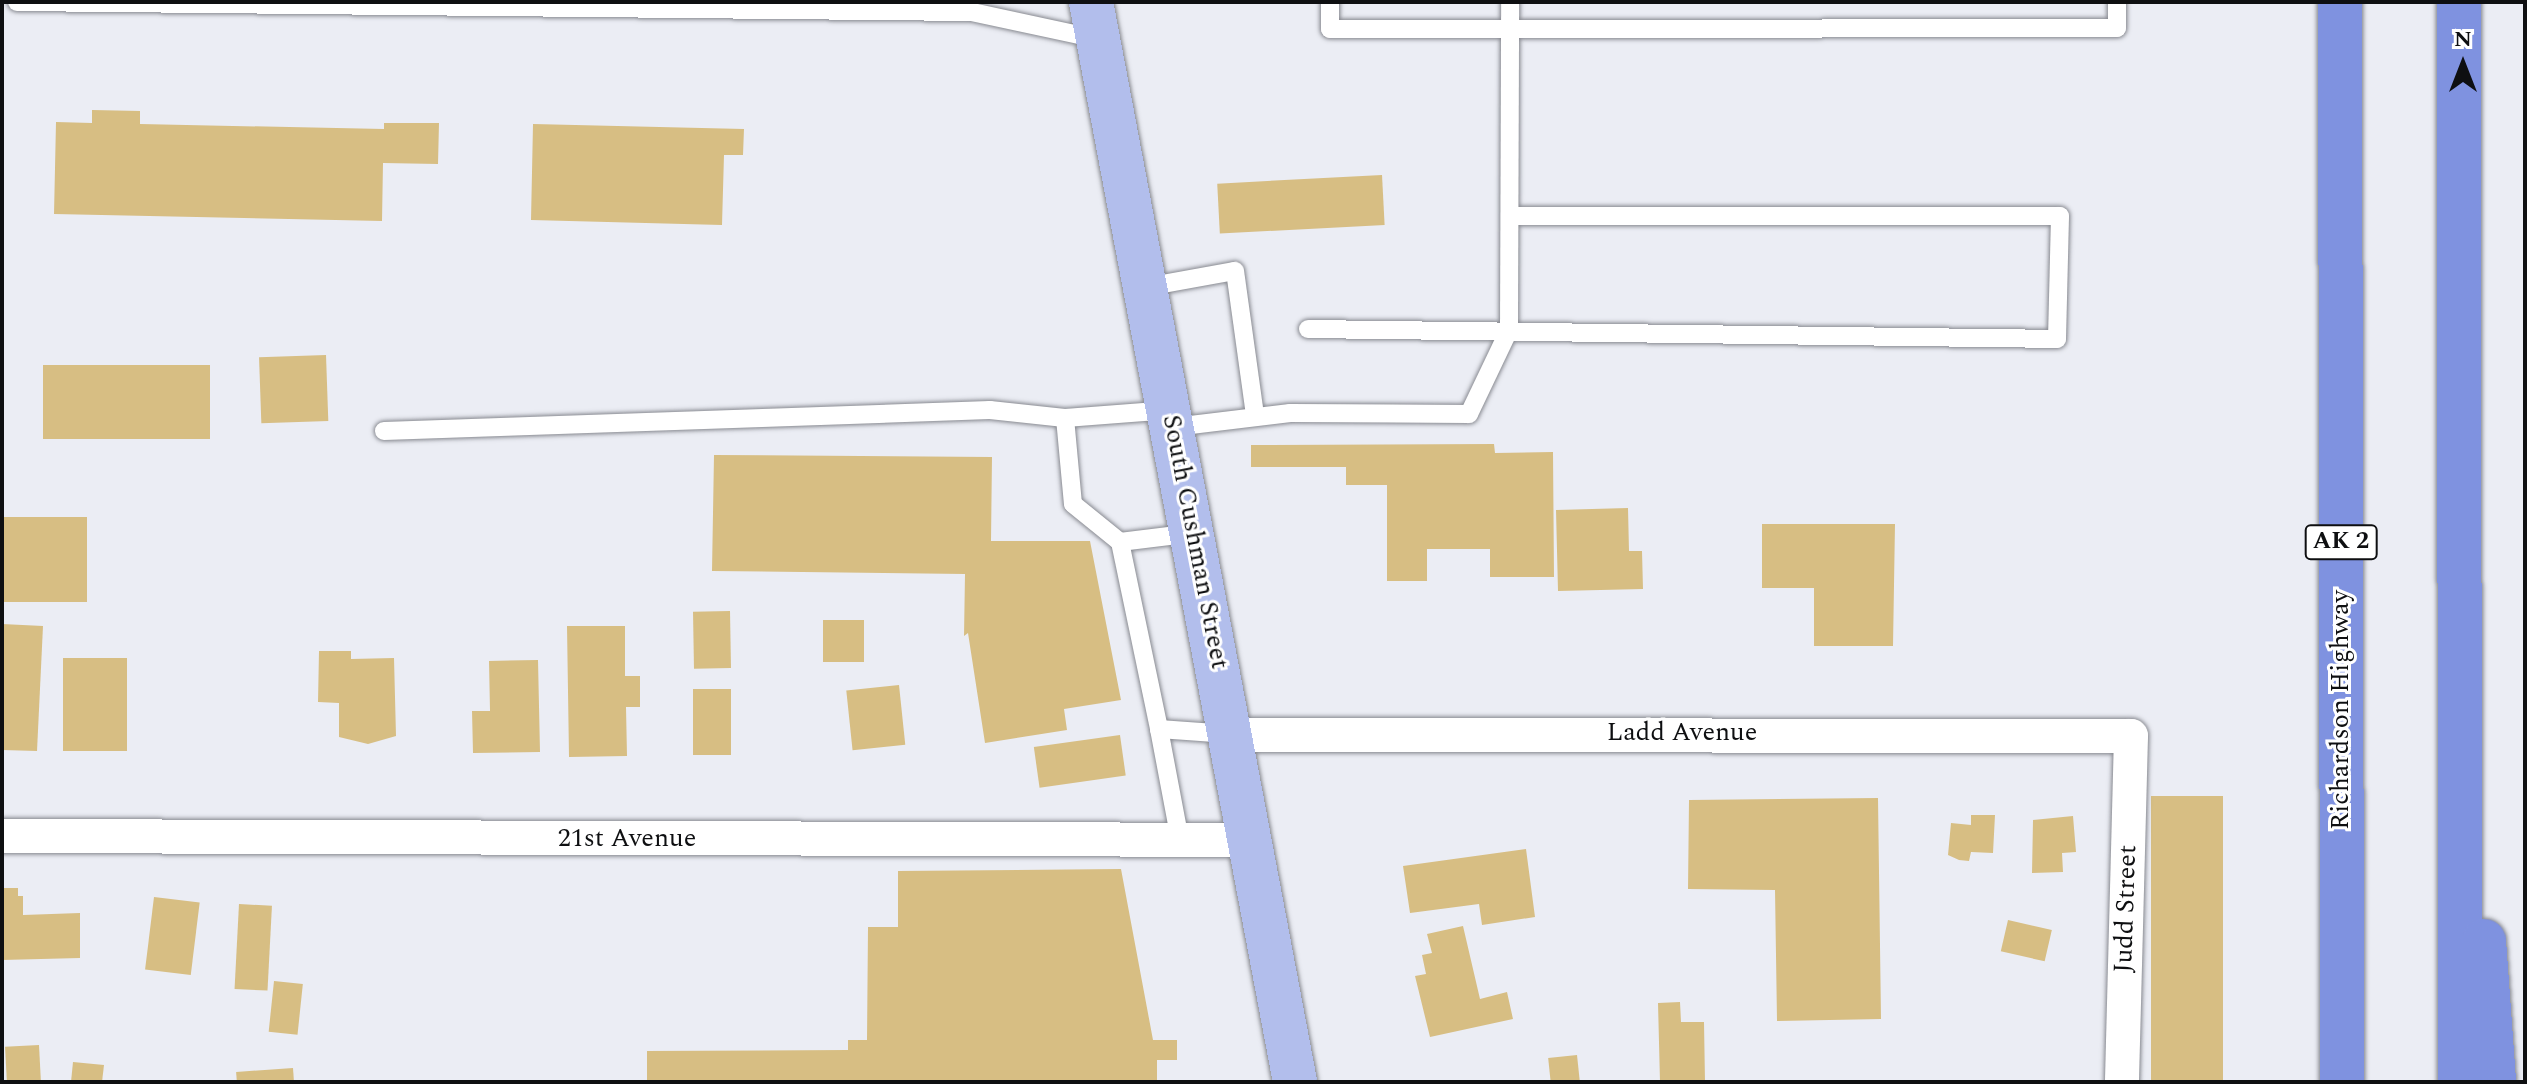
<!DOCTYPE html>
<style>
body{margin:0}
#map{position:relative;width:2527px;height:1084px;overflow:hidden;background:#ebedf4;font-family:Spectral,serif}
div>[style]{position:absolute}
.building>*{inset:0;background:#d7be83;transform-origin:0 0}
.roads{filter:drop-shadow(0 0 2px #888a91) drop-shadow(0 0 2px #888a91)}
.lane>*{height:18px;margin:-9px;padding:0 9px;transform-origin:9px;border-radius:9px;background:#fff}
.street>*{height:34px;margin:-17px;padding:0 17px;transform-origin:17px;border-radius:17px;background:#fff}
.primary>*{height:44px;margin:-22px;padding:0 22px;transform-origin:22px;border-radius:22px;background:#b2beec}
.highway>*{height:44px;margin:-22px;padding:0 22px;transform-origin:22px;border-radius:22px;background:#7f92e0}
span{translate:-50% -50%;white-space:nowrap;text-align:center;line-height:1.15;-webkit-text-stroke:6px #fff;paint-order:stroke}
.shield-label span{padding:2px 6px;background:#fff;border:2px solid;border-radius:6px;-webkit-text-stroke-width:0}
.shield-label{font-size:24px;color:#0e0f11;font-weight:700}
.street-label{font-size:26px;color:#0e0f11}
.frame{position:absolute;inset:0;border:4px solid #0e0f11;pointer-events:none}
.north{position:absolute;left:2423px;top:24px;width:80px;height:80px;-webkit-text-stroke:6px #fff;paint-order:stroke;rotate:0deg;font-size:22px;font-weight:700;line-height:32px;text-align:center;color:#0e0f11}
.north::after{content:'';display:block;margin:auto;width:28px;height:36px;background:#0e0f11;clip-path:polygon(50% 0,100% 100%,50% 72%,0 100%)}
</style>
<div id="map">
<div class="building">
<i style="clip-path:polygon(92px 110px,140px 111px,140px 124px,384px 129px,384px 123px,439px 123px,438px 164px,383px 163px,382px 221px,54px 214px,56px 122px,92px 123px)"></i>
<i style="clip-path:polygon(533px 124px,744px 129px,743px 155px,724px 155px,722px 225px,531px 220px)"></i>
<i style="left:1382px;top:175px;width:50px;height:165px;rotate:87deg"></i>
<i style="left:326px;top:355px;width:66px;height:67px;rotate:88deg"></i>
<i style="left:43px;top:365px;width:167px;height:74px"></i>
<i style="clip-path:polygon(1494px 444px,1495px 453px,1553px 452px,1554px 577px,1490px 577px,1490px 549px,1427px 549px,1427px 581px,1387px 581px,1387px 485px,1346px 485px,1346px 467px,1251px 467px,1251px 445px)"></i>
<i style="clip-path:polygon(714px 455px,992px 457px,991px 541px,1090px 541px,1121px 700px,1064px 709px,1067px 730px,985px 743px,968px 633px,964px 636px,965px 574px,712px 571px)"></i>
<i style="clip-path:polygon(1628px 508px,1629px 551px,1642px 551px,1643px 589px,1558px 591px,1556px 510px)"></i>
<i style="left:2px;top:517px;width:85px;height:85px"></i>
<i style="clip-path:polygon(1762px 524px,1895px 524px,1893px 646px,1814px 646px,1814px 588px,1762px 588px)"></i>
<i style="left:730px;top:611px;width:57px;height:37px;rotate:89deg"></i>
<i style="left:864px;top:620px;width:42px;height:41px;rotate:90deg"></i>
<i style="clip-path:polygon(2px 624px,43px 626px,37px 751px,2px 750px)"></i>
<i style="clip-path:polygon(567px 626px,625px 626px,625px 676px,640px 676px,640px 707px,626px 707px,627px 756px,569px 757px)"></i>
<i style="clip-path:polygon(319px 651px,351px 651px,351px 659px,394px 658px,396px 736px,368px 744px,339px 737px,339px 703px,318px 702px)"></i>
<i style="left:63px;top:658px;width:64px;height:93px"></i>
<i style="clip-path:polygon(538px 660px,540px 752px,473px 753px,472px 711px,490px 711px,489px 661px)"></i>
<i style="left:899px;top:685px;width:60px;height:53px;rotate:84deg"></i>
<i style="left:693px;top:689px;width:38px;height:66px"></i>
<i style="left:1120px;top:735px;width:41px;height:87px;rotate:82deg"></i>
<i style="left:2151px;top:796px;width:72px;height:286px"></i>
<i style="clip-path:polygon(1878px 798px,1881px 1019px,1777px 1021px,1775px 890px,1688px 889px,1689px 800px)"></i>
<i style="clip-path:polygon(1971px 815px,1995px 815px,1993px 853px,1971px 852px,1969px 861px,1959px 860px,1948px 855px,1951px 823px,1971px 825px)"></i>
<i style="clip-path:polygon(2073px 816px,2076px 852px,2062px 853px,2063px 872px,2032px 873px,2033px 820px)"></i>
<i style="clip-path:polygon(1526px 849px,1535px 917px,1482px 925px,1479px 904px,1410px 913px,1403px 866px)"></i>
<i style="clip-path:polygon(1121px 869px,1153px 1040px,1177px 1040px,1177px 1060px,1157px 1060px,1157px 1082px,647px 1082px,647px 1051px,848px 1050px,848px 1040px,867px 1040px,868px 927px,898px 927px,898px 871px)"></i>
<i style="clip-path:polygon(2px 888px,18px 888px,18px 896px,23px 896px,23px 915px,80px 913px,80px 958px,2px 960px)"></i>
<i style="left:154px;top:897px;width:46px;height:73px;rotate:7deg"></i>
<i style="left:239px;top:904px;width:33px;height:85px;rotate:3deg"></i>
<i style="left:2008px;top:920px;width:45px;height:32px;rotate:13deg"></i>
<i style="clip-path:polygon(1463px 926px,1480px 999px,1507px 992px,1513px 1019px,1430px 1037px,1415px 976px,1426px 974px,1422px 955px,1432px 953px,1427px 934px)"></i>
<i style="left:274px;top:981px;width:29px;height:51px;rotate:6deg"></i>
<i style="clip-path:polygon(1680px 1002px,1681px 1022px,1704px 1022px,1705px 1082px,1660px 1082px,1658px 1003px)"></i>
<i style="left:39px;top:1045px;width:37px;height:34px;rotate:87deg"></i>
<i style="left:1577px;top:1055px;width:27px;height:29px;rotate:84deg"></i>
<i style="clip-path:polygon(73px 1062px,104px 1065px,102px 1082px,71px 1082px)"></i>
<i style="left:293px;top:1068px;width:14px;height:57px;rotate:86deg"></i>
</div>
<div class="roads">
<div class="lane">
<i style="left:17px;top:2px;width:955px;rotate:0.6deg"></i>
<i style="left:972px;top:12px;width:129px;rotate:12.1deg"></i>
<i style="left:1330px;top:2px;width:27px;rotate:90deg"></i>
<i style="left:1330px;top:29px;width:180px"></i>
<i style="left:1510px;top:29px;width:607px;rotate:-0.09deg"></i>
<i style="left:2117px;top:28px;width:26px;rotate:-90deg"></i>
<i style="left:1146px;top:287px;width:90px;rotate:-10.2deg"></i>
<i style="left:1235px;top:271px;width:145px;rotate:82.1deg"></i>
<i style="left:1308px;top:329px;width:749px;rotate:0.76deg"></i>
<i style="left:2057px;top:339px;width:123px;rotate:-88.6deg"></i>
<i style="left:2060px;top:216px;width:547px;rotate:180deg"></i>
<i style="left:1170px;top:410px;width:105px;rotate:175.6deg"></i>
<i style="left:1065px;top:418px;width:86px;rotate:84.7deg"></i>
<i style="left:1073px;top:504px;width:60px;rotate:39deg"></i>
<i style="left:1120px;top:542px;width:74px;rotate:-7deg"></i>
<i style="left:1174px;top:427px;width:117px;rotate:-6.9deg"></i>
<i style="left:1290px;top:413px;width:179px;rotate:0.3deg"></i>
<i style="left:1469px;top:414px;width:93px;rotate:-64.5deg"></i>
<i style="left:1509px;top:330px;width:328px;rotate:-89.8deg"></i>
<i style="left:384px;top:431px;width:606px;rotate:-1.98deg"></i>
<i style="left:990px;top:410px;width:75px;rotate:6.1deg"></i>
<i style="left:1120px;top:542px;width:191px;rotate:78.2deg"></i>
<i style="left:1159px;top:729px;width:70px;rotate:4.1deg"></i>
<i style="left:1159px;top:729px;width:113px;rotate:79.3deg"></i>
</div>
<div class="street">
<i style="left:1233px;top:735px;width:898px;rotate:0.06deg"></i>
<i style="left:2131px;top:736px;width:346px;rotate:91.5deg"></i>
<i style="left:2px;top:836px;width:1250px;rotate:0.18deg"></i>
</div>
<div class="primary">
<i style="left:1091px;top:2px;width:1099px;rotate:79.3deg"></i>
</div>
<div class="highway">
<i style="left:2340px;top:2px;width:1080px;rotate:89.89deg"></i>
<i style="left:2459px;top:2px;width:1080px;rotate:89.95deg"></i>
<i style="left:2484px;top:941px;width:141px;rotate:85.9deg"></i>
</div>
</div>
<div class="shield-label">
<span style="left:2341px;top:542px">AK 2</span>
</div>
<div class="street-label">
<span style="left:1195px;top:542px;rotate:79deg">South Cushman Street</span>
<span style="left:2341px;top:710px;rotate:-90deg">Richardson Highway</span>
<span style="left:1682px;top:733px">Ladd Avenue</span>
<span style="left:627px;top:839px">21st Avenue</span>
<span style="left:2126px;top:909px;rotate:-88deg">Judd Street</span>
</div>
<div class="frame"></div>
<div class="north">N</div>
</div>
